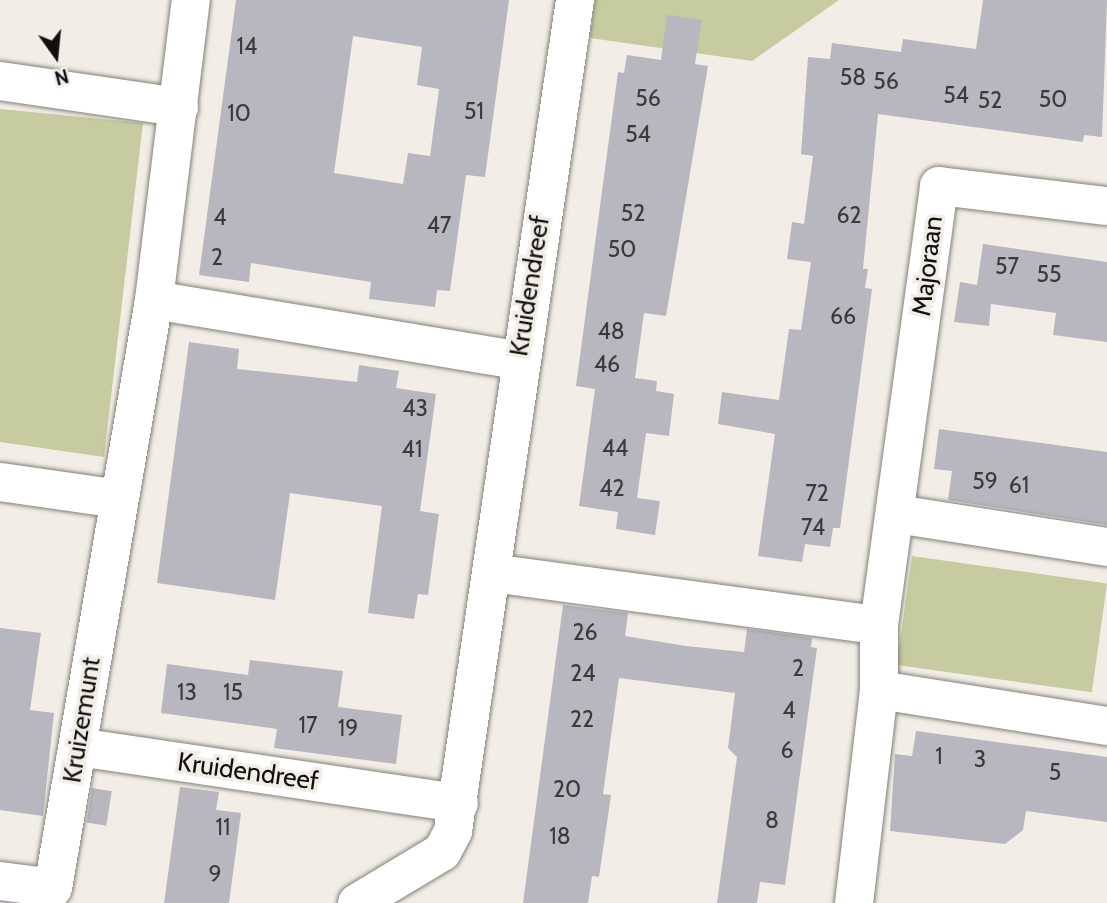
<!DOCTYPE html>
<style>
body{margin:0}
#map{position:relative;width:1107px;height:903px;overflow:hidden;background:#f2eee7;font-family:Cabin,sans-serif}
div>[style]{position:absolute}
.green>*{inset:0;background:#c6cca0;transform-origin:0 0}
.building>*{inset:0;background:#b8b6be;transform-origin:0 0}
.roads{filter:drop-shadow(0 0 2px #83807a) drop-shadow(0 0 2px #83807a)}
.minor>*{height:38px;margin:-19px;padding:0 19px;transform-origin:19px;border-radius:19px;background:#fff}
span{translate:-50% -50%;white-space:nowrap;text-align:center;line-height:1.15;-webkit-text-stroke:7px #f2eee7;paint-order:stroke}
.number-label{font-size:23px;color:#3b3a3a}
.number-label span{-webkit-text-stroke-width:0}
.street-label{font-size:26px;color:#11100e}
.north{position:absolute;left:21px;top:21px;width:70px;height:70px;-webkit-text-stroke:5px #f2eee7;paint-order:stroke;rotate:165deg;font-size:19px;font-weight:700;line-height:28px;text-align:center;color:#11100e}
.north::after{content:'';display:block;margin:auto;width:24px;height:32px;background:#11100e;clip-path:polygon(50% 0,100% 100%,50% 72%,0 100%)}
</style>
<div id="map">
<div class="green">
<i style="clip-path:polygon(595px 0,839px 0,752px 61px,590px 38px)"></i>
<i style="clip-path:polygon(0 109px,143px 123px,104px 457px,0 442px)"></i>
<i style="left:912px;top:556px;width:197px;height:110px;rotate:8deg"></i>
</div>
<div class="building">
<i style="clip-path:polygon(evenodd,236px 0,509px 0,485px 177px,466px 175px,450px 291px,437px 290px,435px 307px,369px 299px,371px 282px,251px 263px,249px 282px,199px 275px,236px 0,353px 36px,422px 47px,417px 85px,439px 89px,430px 156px,408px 153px,403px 184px,334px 173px,353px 36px)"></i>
<i style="clip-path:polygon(983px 0,1107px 0,1102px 137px,1084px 135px,1083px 142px,878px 114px,863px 269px,868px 269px,865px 288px,872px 289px,840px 528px,833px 528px,830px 547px,805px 544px,802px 562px,758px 556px,775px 434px,718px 424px,722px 392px,779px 400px,789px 329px,801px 330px,811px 262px,787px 259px,792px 222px,804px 224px,813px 156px,801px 154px,808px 57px,830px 59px,832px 43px,901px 52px,903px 39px,976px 49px)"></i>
<i style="clip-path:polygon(667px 15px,702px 20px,695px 64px,708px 66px,666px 316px,644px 313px,635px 378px,657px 381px,656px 391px,674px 394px,669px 436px,646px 433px,637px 498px,660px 501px,655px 535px,616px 529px,618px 512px,579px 506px,595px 389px,576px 386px,618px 72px,624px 73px,627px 55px,661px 60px)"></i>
<i style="clip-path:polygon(983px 244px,1107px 262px,1107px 342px,1053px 335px,1056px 313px,991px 304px,989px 326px,954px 322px,960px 282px,977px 285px)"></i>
<i style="clip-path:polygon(189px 342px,239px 349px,237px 369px,357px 382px,359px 365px,399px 371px,396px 388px,436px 394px,420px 511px,439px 514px,428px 595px,418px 594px,414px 619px,368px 613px,382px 506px,290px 493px,275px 600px,157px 583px)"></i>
<i style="clip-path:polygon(939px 429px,1107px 452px,1107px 525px,948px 500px,952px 471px,934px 469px)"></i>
<i style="clip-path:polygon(563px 605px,628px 613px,625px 636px,686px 646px,744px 652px,747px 629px,812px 638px,811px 647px,817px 648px,785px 885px,760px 882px,757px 903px,717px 903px,737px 757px,728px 748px,735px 693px,619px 678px,603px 794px,611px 795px,599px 877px,592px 876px,588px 903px,523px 903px)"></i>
<i style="clip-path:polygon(0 628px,41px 633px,30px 710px,54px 713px,43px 816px,0 810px)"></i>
<i style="clip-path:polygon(250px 660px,343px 671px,338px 707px,402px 715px,396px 764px,274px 748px,277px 729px,161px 713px,167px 664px,248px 675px)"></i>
<i style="clip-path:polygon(916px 731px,1107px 757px,1107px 822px,1026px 811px,1023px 830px,1005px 844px,890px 831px,895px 754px,912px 756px)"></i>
<i style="clip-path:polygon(180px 787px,219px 792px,216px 810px,241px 813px,229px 903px,164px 903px)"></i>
<i style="left:92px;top:788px;width:20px;height:35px;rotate:9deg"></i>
</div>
<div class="roads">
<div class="minor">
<i style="left:0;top:81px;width:181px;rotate:8.3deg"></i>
<i style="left:154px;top:300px;width:369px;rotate:9.4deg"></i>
<i style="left:0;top:482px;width:120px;rotate:8.1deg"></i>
<i style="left:896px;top:514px;width:214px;rotate:8.9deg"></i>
<i style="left:492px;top:573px;width:390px;rotate:7.7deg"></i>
<i style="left:879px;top:690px;width:231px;rotate:9deg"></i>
<i style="left:78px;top:747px;width:385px;rotate:8.4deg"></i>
<i style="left:0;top:881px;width:53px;rotate:7.5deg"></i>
<i style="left:53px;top:888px;width:597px;rotate:-80.25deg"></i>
<i style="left:154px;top:300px;width:302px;rotate:-83deg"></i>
<i style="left:357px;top:903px;width:99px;rotate:-31deg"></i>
<i style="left:442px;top:852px;width:24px;rotate:-62deg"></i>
<i style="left:453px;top:831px;width:840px;rotate:-81.65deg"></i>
<i style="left:854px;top:903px;width:214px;rotate:-83.3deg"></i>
<i style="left:879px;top:690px;width:65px;rotate:-90deg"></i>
<i style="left:879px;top:625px;width:443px;rotate:-82.2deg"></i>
<i style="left:939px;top:186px;width:169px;rotate:6.8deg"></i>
</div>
</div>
<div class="number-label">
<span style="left:247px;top:46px">14</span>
<span style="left:853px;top:77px">58</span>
<span style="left:886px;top:81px">56</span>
<span style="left:956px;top:95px">54</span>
<span style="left:648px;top:98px">56</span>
<span style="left:1053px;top:99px">50</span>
<span style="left:990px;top:100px">52</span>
<span style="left:474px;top:111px">51</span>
<span style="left:239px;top:113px">10</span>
<span style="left:638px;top:134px">54</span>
<span style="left:633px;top:213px">52</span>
<span style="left:849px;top:215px">62</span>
<span style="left:220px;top:217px">4</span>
<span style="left:439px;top:225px">47</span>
<span style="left:622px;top:249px">50</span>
<span style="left:217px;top:257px">2</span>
<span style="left:1007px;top:266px">57</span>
<span style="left:1049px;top:274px">55</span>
<span style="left:843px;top:316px">66</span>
<span style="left:611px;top:331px">48</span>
<span style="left:607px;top:364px">46</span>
<span style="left:415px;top:408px">43</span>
<span style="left:615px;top:448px">44</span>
<span style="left:412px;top:449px">41</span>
<span style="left:985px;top:481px">59</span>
<span style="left:1019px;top:485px">61</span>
<span style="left:612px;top:488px">42</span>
<span style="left:817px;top:493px">72</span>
<span style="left:813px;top:527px">74</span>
<span style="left:585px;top:632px">26</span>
<span style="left:798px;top:668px">2</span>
<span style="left:583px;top:673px">24</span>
<span style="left:187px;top:692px">13</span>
<span style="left:233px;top:692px">15</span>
<span style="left:789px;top:710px">4</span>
<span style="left:582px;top:719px">22</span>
<span style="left:308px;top:725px">17</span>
<span style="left:348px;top:728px">19</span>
<span style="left:787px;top:750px">6</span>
<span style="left:939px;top:756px">1</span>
<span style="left:980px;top:759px">3</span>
<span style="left:1055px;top:772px">5</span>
<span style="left:567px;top:789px">20</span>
<span style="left:772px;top:820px">8</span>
<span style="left:223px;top:827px">11</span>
<span style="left:560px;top:836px">18</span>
<span style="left:215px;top:874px">9</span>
</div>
<div class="street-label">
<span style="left:928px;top:266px;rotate:-83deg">Majoraan</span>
<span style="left:530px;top:286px;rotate:-81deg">Kruidendreef</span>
<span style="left:82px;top:720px;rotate:-81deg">Kruizemunt</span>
<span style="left:248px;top:772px;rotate:8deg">Kruidendreef</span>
</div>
<div class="north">N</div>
</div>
